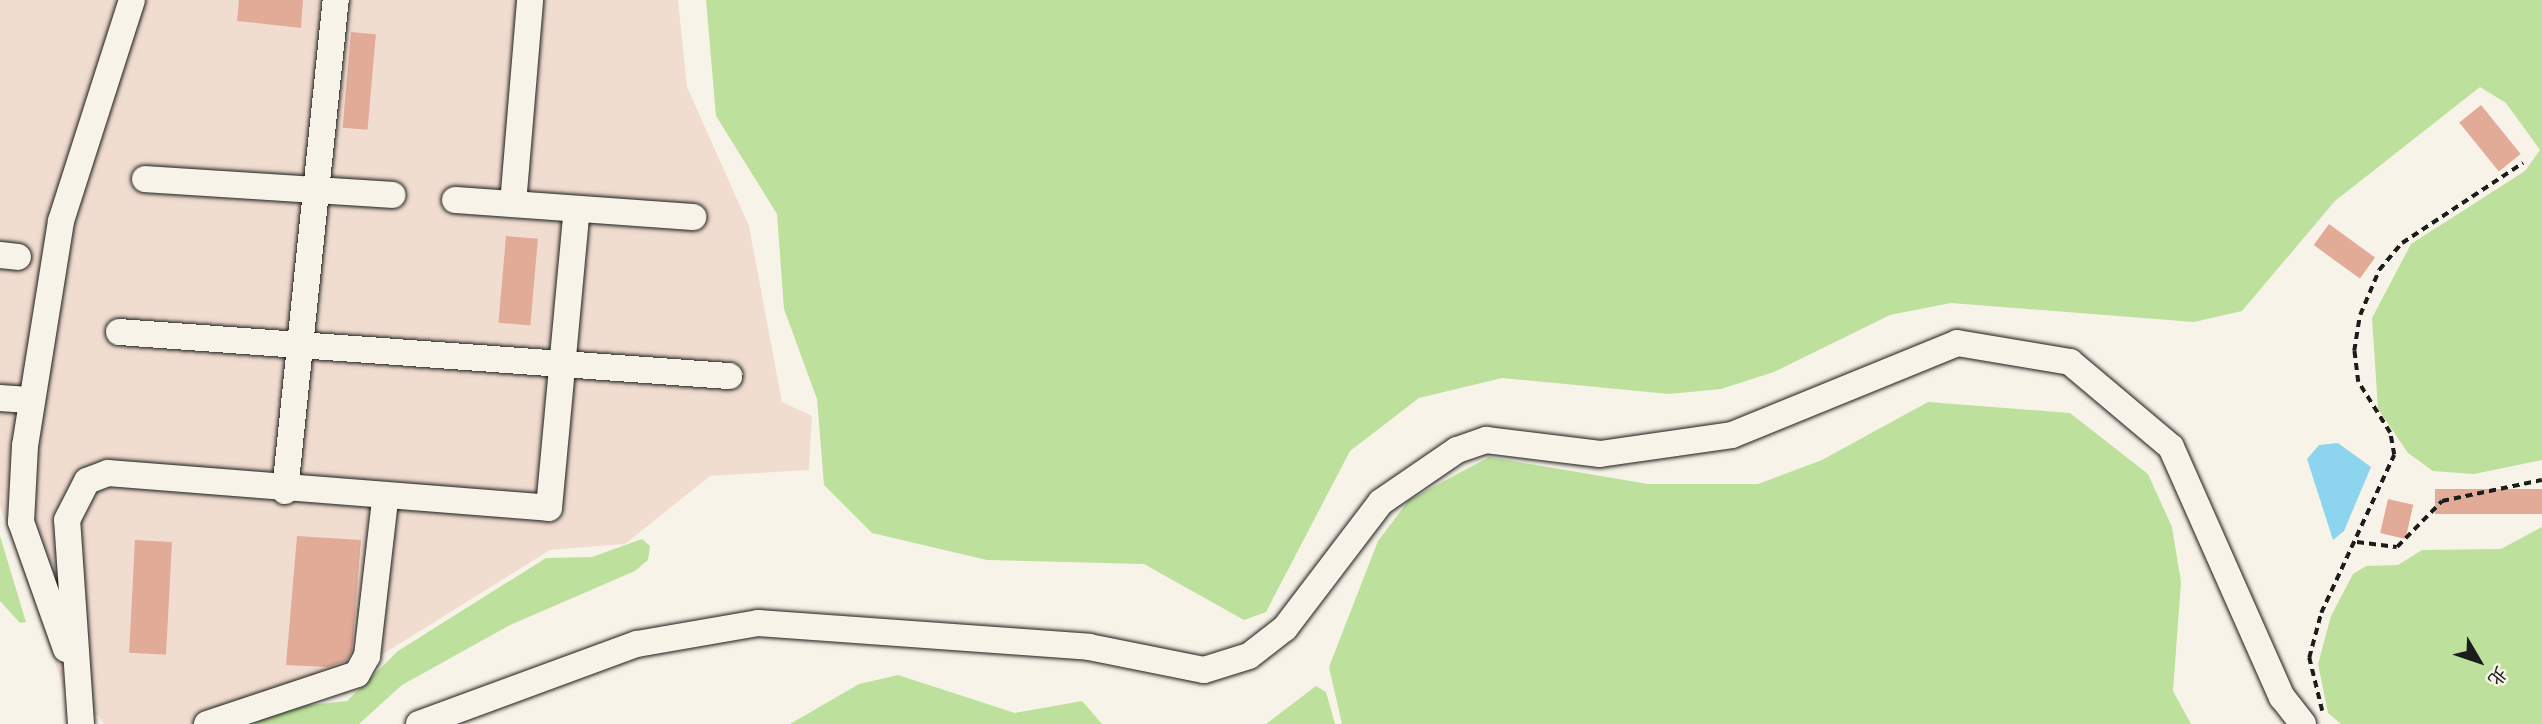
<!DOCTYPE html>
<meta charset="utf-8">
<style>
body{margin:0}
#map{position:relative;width:2542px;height:724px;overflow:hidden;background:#f7f3e8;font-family:Dekko,"LXGW WenKai TC",sans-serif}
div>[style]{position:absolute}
.built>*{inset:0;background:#f1ddd0}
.green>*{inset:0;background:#bde19c}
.water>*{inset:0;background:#8dd5ee}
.building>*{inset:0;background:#e2ab98;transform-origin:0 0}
.path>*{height:3.5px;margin-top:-1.75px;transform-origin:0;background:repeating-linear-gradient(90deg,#1c1c1c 0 7px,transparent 0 12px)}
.roads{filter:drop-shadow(0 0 2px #1c1c1c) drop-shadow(0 0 2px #1c1c1c)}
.minor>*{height:26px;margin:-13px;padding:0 13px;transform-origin:13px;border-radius:13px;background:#f7f3e8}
span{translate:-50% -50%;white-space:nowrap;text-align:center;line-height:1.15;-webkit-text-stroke:5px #f7f3e8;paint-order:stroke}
.north{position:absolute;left:2444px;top:626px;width:70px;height:70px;-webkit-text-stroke:5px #f7f3e8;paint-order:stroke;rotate:129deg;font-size:19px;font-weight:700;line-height:28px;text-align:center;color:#1c1c1c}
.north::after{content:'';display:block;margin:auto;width:24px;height:32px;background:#1c1c1c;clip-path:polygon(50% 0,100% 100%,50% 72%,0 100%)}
</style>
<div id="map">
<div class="built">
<i style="clip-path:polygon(0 0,678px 0,687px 87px,749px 226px,782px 402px,812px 416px,809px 470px,710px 476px,625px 544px,550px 550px,378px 657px,346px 694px,294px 699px,235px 724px,104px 724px,98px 715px,75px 720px,0 506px)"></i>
</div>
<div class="green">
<i style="clip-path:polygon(706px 0,2542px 0,2542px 460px,2474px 474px,2433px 471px,2408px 453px,2378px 409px,2372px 318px,2411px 244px,2525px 171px,2540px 150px,2506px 103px,2480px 87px,2335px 201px,2242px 311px,2194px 322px,1951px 303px,1890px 315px,1774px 372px,1721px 389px,1669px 394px,1502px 378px,1419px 398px,1350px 451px,1266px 612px,1244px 620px,1144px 564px,987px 560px,872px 533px,824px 485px,817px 399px,784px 309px,777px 214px,716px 116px)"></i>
<i style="clip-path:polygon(1928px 402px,2070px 413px,2148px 474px,2172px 527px,2181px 582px,2173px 691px,2191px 724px,1342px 724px,1329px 667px,1378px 541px,1409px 500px,1489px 457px,1648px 484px,1758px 484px,1822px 460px)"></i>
<i style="clip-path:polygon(2542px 527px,2542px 724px,2341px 724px,2328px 713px,2318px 664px,2331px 616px,2353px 574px,2366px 566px,2398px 565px,2422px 550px,2501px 549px)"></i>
<i style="clip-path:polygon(0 536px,26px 622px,20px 623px,0 601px)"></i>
<i style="clip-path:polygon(642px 539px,650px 546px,648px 560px,635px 571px,510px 625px,402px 685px,359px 724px,253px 724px,291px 707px,347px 701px,398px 651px,546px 558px,592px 557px)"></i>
<i style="clip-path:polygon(898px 675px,1015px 713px,1082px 701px,1102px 724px,790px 724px,859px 684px)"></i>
<i style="clip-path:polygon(1316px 686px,1326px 692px,1335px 724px,1266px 724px)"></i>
</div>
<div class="water">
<i style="clip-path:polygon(2338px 443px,2371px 467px,2344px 531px,2333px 540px,2307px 459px,2319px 445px)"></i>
</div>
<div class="building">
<i style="clip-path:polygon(239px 0,303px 0,301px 28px,237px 21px)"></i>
<i style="left:351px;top:32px;width:25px;height:96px;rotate:5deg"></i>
<i style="left:2481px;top:105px;width:63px;height:28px;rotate:51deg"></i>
<i style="left:2329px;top:224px;width:57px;height:26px;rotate:36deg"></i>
<i style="left:506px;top:236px;width:32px;height:87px;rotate:5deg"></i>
<i style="left:2542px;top:489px;width:25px;height:107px;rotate:90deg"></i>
<i style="left:2388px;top:499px;width:26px;height:35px;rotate:13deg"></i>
<i style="clip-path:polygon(297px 536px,361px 540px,352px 651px,346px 661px,327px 667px,286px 665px)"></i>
<i style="left:135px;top:540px;width:37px;height:113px;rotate:3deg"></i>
</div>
<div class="path">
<i style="left:2357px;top:542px;width:40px;rotate:7.1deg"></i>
<i style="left:2397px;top:547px;width:64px;rotate:-45.6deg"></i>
<i style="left:2442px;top:501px;width:102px;rotate:-11.9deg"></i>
<i style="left:2322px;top:711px;width:55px;rotate:-103.8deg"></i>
<i style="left:2309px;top:658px;width:47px;rotate:-75.1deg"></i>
<i style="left:2321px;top:613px;width:174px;rotate:-65.2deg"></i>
<i style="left:2394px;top:455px;width:22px;rotate:-100deg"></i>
<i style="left:2390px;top:433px;width:60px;rotate:-122.1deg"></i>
<i style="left:2358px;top:382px;width:31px;rotate:-97deg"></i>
<i style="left:2354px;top:351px;width:36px;rotate:-81deg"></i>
<i style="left:2360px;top:315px;width:49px;rotate:-67.1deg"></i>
<i style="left:2379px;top:270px;width:35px;rotate:-50deg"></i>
<i style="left:2402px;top:243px;width:145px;rotate:-33.5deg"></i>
</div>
<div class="roads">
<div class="minor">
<i style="left:145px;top:179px;width:248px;rotate:3.7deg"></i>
<i style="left:455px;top:200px;width:239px;rotate:4.1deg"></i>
<i style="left:513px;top:204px;width:205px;rotate:-85.2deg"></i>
<i style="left:0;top:255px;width:18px;rotate:6deg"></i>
<i style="left:119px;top:332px;width:612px;rotate:4.13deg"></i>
<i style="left:0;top:398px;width:32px;rotate:4deg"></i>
<i style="left:285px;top:491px;width:494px;rotate:-84.1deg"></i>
<i style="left:66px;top:649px;width:135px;rotate:-109.5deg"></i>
<i style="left:21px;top:522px;width:76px;rotate:-87deg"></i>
<i style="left:25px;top:446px;width:228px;rotate:-80.9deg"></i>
<i style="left:61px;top:221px;width:232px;rotate:-72.2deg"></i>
<i style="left:81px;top:724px;width:204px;rotate:-93.9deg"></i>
<i style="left:67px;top:520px;width:44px;rotate:-62.9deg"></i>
<i style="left:87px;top:481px;width:22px;rotate:-21deg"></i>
<i style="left:108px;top:473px;width:442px;rotate:4.5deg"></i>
<i style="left:549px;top:508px;width:300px;rotate:-84.7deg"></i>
<i style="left:207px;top:724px;width:158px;rotate:-18.4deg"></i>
<i style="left:357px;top:674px;width:21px;rotate:-61deg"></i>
<i style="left:367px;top:656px;width:157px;rotate:-83.4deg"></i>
<i style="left:419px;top:724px;width:232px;rotate:-20.2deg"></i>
<i style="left:637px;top:644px;width:123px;rotate:-9.8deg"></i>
<i style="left:758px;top:623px;width:332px;rotate:4.1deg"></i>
<i style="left:1089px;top:647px;width:117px;rotate:11.3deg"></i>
<i style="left:1204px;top:670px;width:47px;rotate:-17.3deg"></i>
<i style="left:1249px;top:656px;width:46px;rotate:-37.9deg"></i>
<i style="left:1285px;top:628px;width:158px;rotate:-52.7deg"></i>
<i style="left:1381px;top:502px;width:92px;rotate:-34.4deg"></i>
<i style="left:1457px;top:450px;width:31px;rotate:-19deg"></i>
<i style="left:1486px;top:440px;width:115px;rotate:7deg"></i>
<i style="left:1600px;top:454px;width:133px;rotate:-8.2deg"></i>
<i style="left:1732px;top:435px;width:243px;rotate:-22.2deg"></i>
<i style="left:1957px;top:343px;width:115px;rotate:9.5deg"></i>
<i style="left:2070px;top:362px;width:132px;rotate:40.1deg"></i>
<i style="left:2171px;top:447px;width:274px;rotate:66.1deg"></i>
<i style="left:2282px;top:697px;width:34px;rotate:52deg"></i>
</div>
</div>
<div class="north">北</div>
</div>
